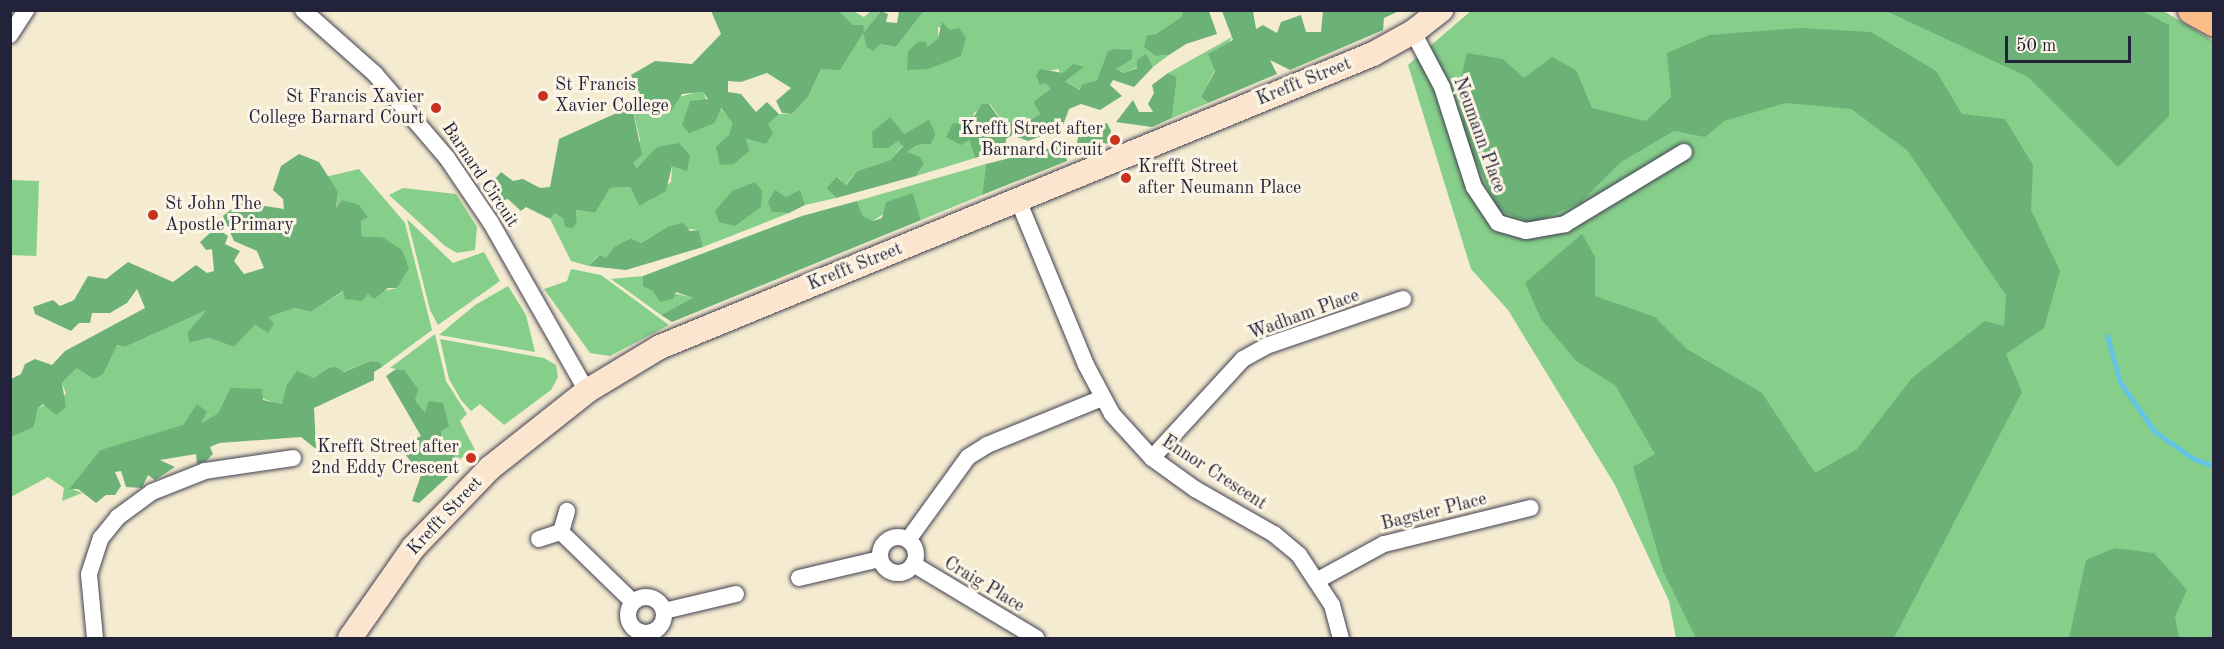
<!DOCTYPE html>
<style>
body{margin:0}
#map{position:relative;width:2224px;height:649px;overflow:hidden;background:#f4ebd1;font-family:"Old Standard TT",serif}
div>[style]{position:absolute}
.green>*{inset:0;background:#86cf8b;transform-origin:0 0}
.forest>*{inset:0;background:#6cb277}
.stream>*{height:5px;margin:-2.5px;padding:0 2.5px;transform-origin:2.5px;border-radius:2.5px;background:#64c5e3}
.roads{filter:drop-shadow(0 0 2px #424052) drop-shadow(0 0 2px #424052)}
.street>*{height:16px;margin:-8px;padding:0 8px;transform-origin:8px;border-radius:8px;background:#fff}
.street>.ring{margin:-8px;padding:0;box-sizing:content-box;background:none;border:16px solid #fff;border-radius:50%}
.secondary>*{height:24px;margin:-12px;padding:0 12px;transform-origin:12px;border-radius:12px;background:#fce5cf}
.primary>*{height:27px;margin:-13.5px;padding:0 13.5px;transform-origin:13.5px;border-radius:13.5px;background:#f7be88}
.dots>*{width:16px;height:16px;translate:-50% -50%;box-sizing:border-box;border:3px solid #fcf5e5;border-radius:50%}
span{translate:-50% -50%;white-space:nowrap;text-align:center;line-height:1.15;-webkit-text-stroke:6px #fcf5e5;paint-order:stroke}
.street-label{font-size:18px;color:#22223b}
.poi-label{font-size:18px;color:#22223b}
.left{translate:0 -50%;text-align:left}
.right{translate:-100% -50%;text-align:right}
.frame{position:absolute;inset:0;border:12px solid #22223b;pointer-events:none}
.scale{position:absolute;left:2005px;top:36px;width:126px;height:27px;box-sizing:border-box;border:3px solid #22223b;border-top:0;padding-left:8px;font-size:18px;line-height:21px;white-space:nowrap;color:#22223b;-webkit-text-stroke:4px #fcf5e5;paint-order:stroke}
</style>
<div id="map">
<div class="green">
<i style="clip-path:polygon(1472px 10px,2162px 10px,2213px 41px,2213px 638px,1676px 638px,1669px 601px,1615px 485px,1508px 310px,1471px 269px,1408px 65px)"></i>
<i style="clip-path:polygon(evenodd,839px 11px,853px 11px,864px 17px,871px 11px,881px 11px,864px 32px,880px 44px,896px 47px,924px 11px,1183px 11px,1181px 17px,1156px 34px,1147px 35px,1156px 56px,1169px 55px,1153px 67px,1146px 55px,1137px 67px,1125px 73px,1116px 69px,1123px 61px,1107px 52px,1097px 80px,1082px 84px,1081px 90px,1065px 81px,1058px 69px,1048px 71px,1040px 85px,1046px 82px,1050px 89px,1033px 102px,1040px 114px,1025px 123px,1009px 121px,1005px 125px,990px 104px,974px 113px,969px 140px,975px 158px,916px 176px,924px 164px,907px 152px,917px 145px,931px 144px,936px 134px,929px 119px,904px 134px,898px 141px,903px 145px,890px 160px,857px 171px,845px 185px,838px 177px,826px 188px,836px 198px,805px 205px,799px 190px,772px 212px,789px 213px,703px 247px,699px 230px,667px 227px,641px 243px,631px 238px,614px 247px,606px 259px,598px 255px,589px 266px,571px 261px,550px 219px,555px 213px,577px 222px,576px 210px,595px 213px,609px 188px,630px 187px,639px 206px,671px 182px,672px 166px,690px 155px,636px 170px,634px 162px,640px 140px,632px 106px,647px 99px,653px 103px,703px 91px,715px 123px,720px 108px,732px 121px,729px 135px,734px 164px,750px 151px,744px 138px,779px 114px,792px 114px,808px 97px,821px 69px,852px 25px,839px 11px,938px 27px,950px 30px,944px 62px,929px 69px,927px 47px,938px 38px,938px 27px)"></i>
<i style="clip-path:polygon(1232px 37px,1201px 97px,1208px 103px,1172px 118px,1177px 77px,1168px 73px)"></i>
<i style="clip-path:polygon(986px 164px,982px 195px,921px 220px,913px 194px,873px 221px,863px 216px,857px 201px)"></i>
<i style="clip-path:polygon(359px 169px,405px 223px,432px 330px,382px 367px,380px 362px,370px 361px,343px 372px,328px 368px,314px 378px,286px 386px,282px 405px,230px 388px,218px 413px,199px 424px,100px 450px,70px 488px,82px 493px,62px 501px,64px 488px,48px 477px,11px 497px,10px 437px,34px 427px,38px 408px,66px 394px,62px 383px,77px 368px,116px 345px,125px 347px,209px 309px,191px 343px,209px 338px,234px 347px,255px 325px,267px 332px,267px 317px,295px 308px,311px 312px,344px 291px,368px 294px,397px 288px,404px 271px,382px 237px,362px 237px,361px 221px,367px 217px,336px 210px,338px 192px,325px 177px)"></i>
<i style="left:11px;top:180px;width:28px;height:75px;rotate:2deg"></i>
<i style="clip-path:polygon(403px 188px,456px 194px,477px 227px,475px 250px,457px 253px,445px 246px,389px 195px)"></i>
<i style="clip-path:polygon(407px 219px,453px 263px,484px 252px,500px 281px,438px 325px,430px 310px)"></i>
<i style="clip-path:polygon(571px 269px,601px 275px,669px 325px,610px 356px,590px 353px,544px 289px,567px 281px)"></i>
<i style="clip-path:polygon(643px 276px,643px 286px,694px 298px,661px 315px,611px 279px)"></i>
<i style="clip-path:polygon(508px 286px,526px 315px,535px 352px,439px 335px,475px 305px)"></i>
<i style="clip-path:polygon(435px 334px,446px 381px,467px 414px,460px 421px,475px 450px,456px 461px,451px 446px,442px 446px,441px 431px,415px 400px,404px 370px,390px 368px)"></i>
<i style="clip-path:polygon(440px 339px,544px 358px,556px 365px,558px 377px,551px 390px,504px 425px,480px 404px,471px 411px,461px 400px,449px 379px)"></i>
</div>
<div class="forest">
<i style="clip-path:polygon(711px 11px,839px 11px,853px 25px,863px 25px,864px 32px,881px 11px,888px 14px,886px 22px,897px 23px,899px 11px,924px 11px,896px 47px,880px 44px,873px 51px,867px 47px,863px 33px,840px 70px,821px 69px,808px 97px,792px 114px,782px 113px,776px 101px,791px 88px,767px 73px,741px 82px,728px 81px,728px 92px,741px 94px,756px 112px,767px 102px,779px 114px,768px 124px,773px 133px,766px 144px,745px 138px,750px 151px,734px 164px,720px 165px,716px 147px,729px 135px,732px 122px,721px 108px,715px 123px,689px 133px,682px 125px,690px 101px,708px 99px,703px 92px,682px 94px,671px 111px,656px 108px,641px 96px,631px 75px,655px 61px,692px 64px,721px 34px)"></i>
<i style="clip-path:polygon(1183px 11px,1209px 11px,1217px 34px,1186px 44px,1169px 55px,1156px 56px,1144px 47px,1147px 35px,1156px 34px,1181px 17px)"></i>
<i style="clip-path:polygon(1222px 11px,1253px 11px,1256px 29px,1263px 25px,1277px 33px,1281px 22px,1301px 15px,1306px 32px,1321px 32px,1323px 11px,1399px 11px,1384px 18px,1383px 30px,1290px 70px,1270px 60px,1277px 74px,1208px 103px,1201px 97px,1215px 71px,1208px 54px,1233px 40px)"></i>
<i style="clip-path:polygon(1886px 11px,2142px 11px,2169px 25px,2169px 116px,2118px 167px,2028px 77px)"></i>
<i style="clip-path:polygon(942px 22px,950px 30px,959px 28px,966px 38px,961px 56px,929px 69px,907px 70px,908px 51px,918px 42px,926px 42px,927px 47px,938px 38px)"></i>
<i style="clip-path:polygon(1800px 28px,1871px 32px,1936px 71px,1962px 114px,2005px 119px,2033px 165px,2031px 210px,2060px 271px,2044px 328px,2006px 354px,2022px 392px,1894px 638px,1696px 638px,1663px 571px,1633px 467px,1655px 454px,1615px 385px,1576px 361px,1541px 319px,1525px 283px,1582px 234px,1595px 257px,1595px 296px,1655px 317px,1687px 349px,1762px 393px,1815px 473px,1857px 449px,1912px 378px,1985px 321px,2004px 326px,2006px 295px,1907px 150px,1851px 109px,1786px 103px,1724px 121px,1705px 137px,1674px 131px,1621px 162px,1580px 203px,1533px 223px,1498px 210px,1465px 138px,1458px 89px,1467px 53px,1503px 59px,1524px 78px,1552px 57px,1576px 70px,1592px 108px,1646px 121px,1671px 97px,1667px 53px,1709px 35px)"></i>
<i style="clip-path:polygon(1114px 49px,1132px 50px,1132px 59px,1116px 69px,1124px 73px,1137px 68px,1137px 60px,1146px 54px,1153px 67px,1134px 87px,1113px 80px,1110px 85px,1122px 96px,1100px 110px,1081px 104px,1069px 109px,1062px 128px,1028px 141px,1012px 135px,1006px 139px,1005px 149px,975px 158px,969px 140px,961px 145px,946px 137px,953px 123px,969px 124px,982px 104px,989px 104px,1004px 125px,1009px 121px,1025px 123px,1040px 114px,1033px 102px,1050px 89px,1046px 83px,1040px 85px,1036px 75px,1040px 69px,1063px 73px,1073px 64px,1084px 67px,1065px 81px,1080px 90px,1082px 84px,1097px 80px,1107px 52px)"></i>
<i style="clip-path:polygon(1168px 73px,1177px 77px,1172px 118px,1152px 127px,1116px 122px,1133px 100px,1139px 112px,1153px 112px,1148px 104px,1154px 93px,1152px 85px)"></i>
<i style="clip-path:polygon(632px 106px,642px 155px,634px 162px,636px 169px,657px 147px,679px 143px,690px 155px,687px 171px,672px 166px,666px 191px,639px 206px,630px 187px,610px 188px,595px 213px,576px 210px,577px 222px,573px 228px,565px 227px,563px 218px,555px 213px,550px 219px,526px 207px,521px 211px,508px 199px,497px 202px,490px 185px,501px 172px,513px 181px,523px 179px,540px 188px,550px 187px,559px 139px)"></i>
<i style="clip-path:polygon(890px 117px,904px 134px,929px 119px,936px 134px,931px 144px,917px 145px,907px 152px,920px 157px,924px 164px,916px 176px,836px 198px,826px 188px,837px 177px,846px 185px,857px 171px,890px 160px,903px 146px,898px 141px,888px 148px,873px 148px,872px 132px)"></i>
<i style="clip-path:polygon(1107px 123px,1111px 131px,1108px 143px,1083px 152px,1077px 143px,1079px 133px)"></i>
<i style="clip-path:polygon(1058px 146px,1065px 150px,1067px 161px,982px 195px,986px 164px)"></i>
<i style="clip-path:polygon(299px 154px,319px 162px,338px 192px,336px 208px,342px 200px,359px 205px,368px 217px,361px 221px,362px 237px,382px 237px,402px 250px,409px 268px,397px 288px,388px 288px,374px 299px,368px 294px,362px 301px,345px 299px,343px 291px,311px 312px,295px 308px,268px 317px,274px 324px,268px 333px,255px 325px,234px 347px,209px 338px,190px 343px,187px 333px,207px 310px,125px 347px,117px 345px,103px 374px,94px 379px,77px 368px,62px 383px,66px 407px,56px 415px,43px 404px,38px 408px,34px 427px,11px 437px,11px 379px,21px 374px,25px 364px,35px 359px,52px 365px,65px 351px,145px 308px,137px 289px,127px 303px,110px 313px,92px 313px,90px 323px,79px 323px,71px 331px,35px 314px,33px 307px,53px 300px,60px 306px,74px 300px,88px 276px,106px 279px,128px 262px,173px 282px,196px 265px,207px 273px,214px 271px,212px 249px,206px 250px,200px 242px,210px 233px,222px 232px,228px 236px,225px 244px,240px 251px,234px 261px,244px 274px,264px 268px,257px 251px,234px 241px,223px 216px,240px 202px,284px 209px,283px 199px,273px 190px,281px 166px)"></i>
<i style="clip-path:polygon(755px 182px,762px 191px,761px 207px,735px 226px,719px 222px,715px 211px,732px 191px)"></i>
<i style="clip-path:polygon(775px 190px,786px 197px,800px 190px,805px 205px,789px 213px,772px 212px,768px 202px)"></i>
<i style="clip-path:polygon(913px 193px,921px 220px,672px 322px,661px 315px,693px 298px,676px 292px,673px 299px,660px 302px,653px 291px,643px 286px,643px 276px,802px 216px,857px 201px,863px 216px,873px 221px,882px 218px,886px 202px)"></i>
<i style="clip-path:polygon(683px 223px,690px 231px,699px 230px,703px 247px,626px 270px,589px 266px,599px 255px,606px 258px,614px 247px,631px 238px,641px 243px,667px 227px)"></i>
<i style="clip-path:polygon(370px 361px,380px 362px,382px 367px,374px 372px,374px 380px,314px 408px,316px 449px,301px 437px,219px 443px,210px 447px,213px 454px,206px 461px,197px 464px,196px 454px,160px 460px,175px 467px,155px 480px,148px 475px,142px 488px,126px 487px,121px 471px,115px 472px,121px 486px,115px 495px,106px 495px,96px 503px,78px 489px,69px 489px,100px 450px,183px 425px,197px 404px,207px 412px,201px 423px,218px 413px,230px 388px,262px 389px,263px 400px,282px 404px,286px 386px,297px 371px,314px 378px,328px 368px,336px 367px,344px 372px)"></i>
<i style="clip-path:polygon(396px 369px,404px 370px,418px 389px,415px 400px,425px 412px,429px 401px,443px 403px,449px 427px,441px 431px,442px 446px,451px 446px,456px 461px,456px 469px,419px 503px,412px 501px,421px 475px,399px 446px,421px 436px,386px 376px)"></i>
<i style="clip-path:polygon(2115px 548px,2154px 553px,2187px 590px,2175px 616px,2179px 638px,2069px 638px,2086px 560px)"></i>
</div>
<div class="stream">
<i style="left:2107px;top:336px;width:48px;rotate:74.2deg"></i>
<i style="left:2120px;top:382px;width:60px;rotate:55.2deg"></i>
<i style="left:2154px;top:431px;width:49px;rotate:35deg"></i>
<i style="left:2194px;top:459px;width:21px;rotate:19deg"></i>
</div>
<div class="roads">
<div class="street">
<i style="left:303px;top:10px;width:96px;rotate:41.6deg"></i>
<i style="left:375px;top:74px;width:111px;rotate:49.4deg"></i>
<i style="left:447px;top:158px;width:78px;rotate:55.9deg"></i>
<i style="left:491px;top:223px;width:193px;rotate:60.3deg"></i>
<i style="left:1413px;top:32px;width:62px;rotate:62.2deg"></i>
<i style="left:1442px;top:87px;width:105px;rotate:72.3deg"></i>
<i style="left:1474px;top:187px;width:43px;rotate:56.3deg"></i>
<i style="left:1498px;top:223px;width:29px;rotate:16deg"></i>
<i style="left:1526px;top:231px;width:40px;rotate:-10deg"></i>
<i style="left:1565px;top:224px;width:139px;rotate:-31.2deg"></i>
<i style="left:10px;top:35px;width:30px;rotate:-57deg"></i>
<i style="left:1018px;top:200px;width:178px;rotate:67.6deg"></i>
<i style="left:1086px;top:365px;width:55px;rotate:62deg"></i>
<i style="left:1112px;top:414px;width:59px;rotate:47.7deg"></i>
<i style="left:1152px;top:458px;width:53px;rotate:35.8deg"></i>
<i style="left:1195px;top:489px;width:91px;rotate:29.7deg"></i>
<i style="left:1274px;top:534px;width:33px;rotate:40deg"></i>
<i style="left:1299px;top:555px;width:60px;rotate:56.6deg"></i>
<i style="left:1332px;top:605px;width:34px;rotate:75deg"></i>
<i style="left:1152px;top:458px;width:134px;rotate:-47.4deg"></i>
<i style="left:1243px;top:359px;width:26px;rotate:-29deg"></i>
<i style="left:1266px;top:346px;width:145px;rotate:-18.9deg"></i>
<i style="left:561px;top:532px;width:100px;rotate:44.2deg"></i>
<i class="ring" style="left:880px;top:537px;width:20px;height:20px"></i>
<i style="left:539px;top:539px;width:23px;rotate:-18deg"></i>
<i style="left:561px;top:532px;width:22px;rotate:-74deg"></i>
<i style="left:908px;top:540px;width:102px;rotate:-54.1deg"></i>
<i style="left:968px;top:457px;width:22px;rotate:-32deg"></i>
<i style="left:987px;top:445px;width:124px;rotate:-22.2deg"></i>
<i style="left:913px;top:564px;width:144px;rotate:31deg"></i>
<i style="left:799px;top:578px;width:83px;rotate:-13.2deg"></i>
<i style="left:1318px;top:580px;width:75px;rotate:-28.6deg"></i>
<i style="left:1384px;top:544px;width:151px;rotate:-13.8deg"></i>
<i class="ring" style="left:628px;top:597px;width:20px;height:20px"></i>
<i style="left:664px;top:611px;width:74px;rotate:-13.3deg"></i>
<i style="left:95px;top:638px;width:64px;rotate:-95.4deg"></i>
<i style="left:89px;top:574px;width:38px;rotate:-72deg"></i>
<i style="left:101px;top:538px;width:27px;rotate:-51deg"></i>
<i style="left:118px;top:517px;width:42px;rotate:-36.3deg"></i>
<i style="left:152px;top:492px;width:57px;rotate:-21.6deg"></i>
<i style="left:205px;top:471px;width:89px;rotate:-8.4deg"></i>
</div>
<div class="secondary">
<i style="left:350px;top:638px;width:110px;rotate:-55deg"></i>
<i style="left:413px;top:548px;width:111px;rotate:-46.1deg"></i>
<i style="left:490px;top:468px;width:124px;rotate:-38.4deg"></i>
<i style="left:587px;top:391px;width:85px;rotate:-31.1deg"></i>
<i style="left:660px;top:347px;width:771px;rotate:-22.34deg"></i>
<i style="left:1373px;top:54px;width:46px;rotate:-28.8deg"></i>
<i style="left:1413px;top:32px;width:36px;rotate:-38deg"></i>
</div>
<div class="primary">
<i style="left:2191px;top:10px;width:26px;rotate:29deg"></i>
</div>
</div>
<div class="dots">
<i style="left:543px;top:96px;background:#c8321e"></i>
<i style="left:436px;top:108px;background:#c8321e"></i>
<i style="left:1115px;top:140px;background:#c8321e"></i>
<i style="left:1126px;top:178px;background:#c8321e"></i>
<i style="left:153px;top:215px;background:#c8321e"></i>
<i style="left:471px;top:458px;background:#c8321e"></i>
</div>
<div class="street-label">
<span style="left:1304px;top:82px;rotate:-22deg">Krefft Street</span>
<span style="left:1479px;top:135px;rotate:70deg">Neumann Place</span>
<span style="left:480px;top:175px;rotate:56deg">Barnard Circuit</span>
<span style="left:855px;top:267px;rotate:-22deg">Krefft Street</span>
<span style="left:1304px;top:315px;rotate:-20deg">Wadham Place</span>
<span style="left:1214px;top:473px;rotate:33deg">Ennor Crescent</span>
<span style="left:1434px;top:512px;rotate:-14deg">Bagster Place</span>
<span style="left:445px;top:516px;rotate:-47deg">Krefft Street</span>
<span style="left:984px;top:585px;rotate:31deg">Craig Place</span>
</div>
<div class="poi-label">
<span class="left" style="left:555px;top:96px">St Francis<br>Xavier College</span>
<span class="right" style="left:424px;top:108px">St Francis Xavier<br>College Barnard Court</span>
<span class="right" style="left:1103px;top:140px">Krefft Street after<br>Barnard Circuit</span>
<span class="left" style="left:1138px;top:178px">Krefft Street<br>after Neumann Place</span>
<span class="left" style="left:165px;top:215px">St John The<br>Apostle Primary</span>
<span class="right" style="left:459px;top:458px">Krefft Street after<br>2nd Eddy Crescent</span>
</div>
<div class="frame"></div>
<div class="scale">50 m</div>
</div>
